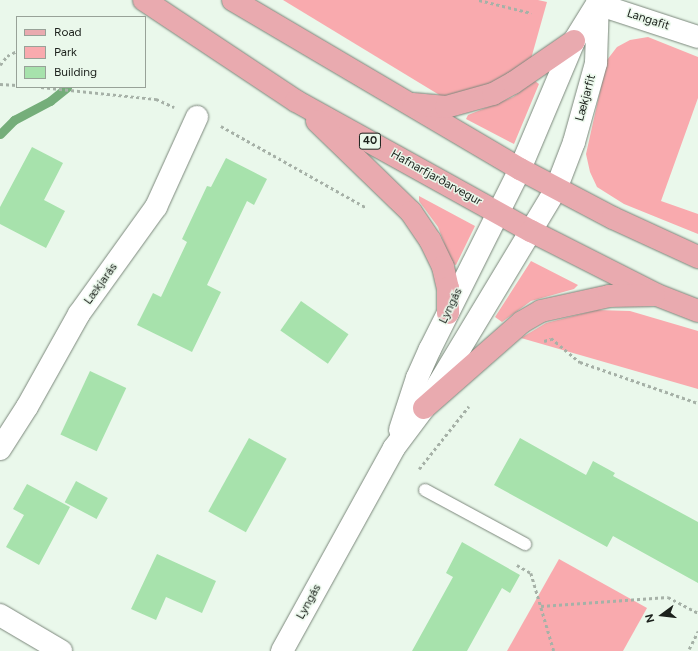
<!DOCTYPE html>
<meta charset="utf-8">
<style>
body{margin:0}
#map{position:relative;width:698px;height:651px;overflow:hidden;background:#eaf8eb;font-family:Figtree,sans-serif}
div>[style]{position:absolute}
.green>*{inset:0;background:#f9aaae}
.stream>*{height:9px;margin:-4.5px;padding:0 4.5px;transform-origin:4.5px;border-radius:4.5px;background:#75ae7a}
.building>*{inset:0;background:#a7e2ac;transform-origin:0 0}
.path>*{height:2.5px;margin-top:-1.25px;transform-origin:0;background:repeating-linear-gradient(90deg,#a6b1a7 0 3px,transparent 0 6px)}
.roads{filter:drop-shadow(0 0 1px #7b877b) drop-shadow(0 0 1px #7b877b)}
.lane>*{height:12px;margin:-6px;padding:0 6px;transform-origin:6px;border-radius:6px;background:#fff}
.street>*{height:22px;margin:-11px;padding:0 11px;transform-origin:11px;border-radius:11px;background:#fff}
.primary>*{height:22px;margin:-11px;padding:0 11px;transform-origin:11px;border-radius:11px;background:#e9aaaf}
span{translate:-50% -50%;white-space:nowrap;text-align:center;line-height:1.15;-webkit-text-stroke:3px #eaf8eb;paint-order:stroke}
.shield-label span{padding:1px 3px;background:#eaf8eb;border:1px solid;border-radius:3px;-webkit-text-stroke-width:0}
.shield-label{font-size:11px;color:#1c211c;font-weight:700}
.street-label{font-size:12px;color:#1c211c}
.legend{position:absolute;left:16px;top:16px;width:130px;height:72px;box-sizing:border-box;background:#eaf8eb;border:1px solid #98a298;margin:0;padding:5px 7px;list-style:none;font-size:12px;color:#1c211c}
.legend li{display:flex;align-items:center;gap:8px;height:20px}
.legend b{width:20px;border:1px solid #98a298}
.north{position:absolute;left:642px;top:595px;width:40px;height:40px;-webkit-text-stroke:3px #eaf8eb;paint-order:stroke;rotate:255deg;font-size:11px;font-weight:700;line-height:16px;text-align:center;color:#1c211c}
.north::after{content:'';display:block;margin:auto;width:14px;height:18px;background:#1c211c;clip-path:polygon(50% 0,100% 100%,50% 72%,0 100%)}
</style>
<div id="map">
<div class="green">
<i style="clip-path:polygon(283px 0,538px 0,547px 2px,527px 73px,446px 99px)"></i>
<i style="clip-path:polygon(648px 37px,698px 57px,698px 98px,661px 201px,698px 214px,698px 234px,624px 204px,597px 187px,590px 172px,586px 154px,607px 60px,617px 47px,630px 40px)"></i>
<i style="clip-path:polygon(535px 81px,539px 84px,514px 144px,466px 119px,468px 115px,513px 97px)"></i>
<i style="clip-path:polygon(419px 196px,475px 226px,456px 265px,452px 264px,438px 227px,419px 201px)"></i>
<i style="clip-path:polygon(531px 261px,578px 285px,574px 289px,531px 301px,502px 322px,495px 317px)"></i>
<i style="clip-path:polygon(597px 310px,630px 311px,698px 331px,698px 389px,521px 338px,546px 323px)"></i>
<i style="clip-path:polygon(559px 559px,647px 608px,623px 651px,507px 651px)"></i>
</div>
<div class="stream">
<i style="left:0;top:134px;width:20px;rotate:-45deg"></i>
<i style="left:14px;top:120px;width:41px;rotate:-27.8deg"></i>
<i style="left:50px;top:101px;width:22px;rotate:-39deg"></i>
</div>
<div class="building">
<i style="clip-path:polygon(32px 147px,63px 163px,44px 200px,65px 211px,46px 248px,0 224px,0 207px)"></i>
<i style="clip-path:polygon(226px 158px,267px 179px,254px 205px,247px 201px,207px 285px,221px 292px,192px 352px,137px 325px,153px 293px,161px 297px,187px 242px,182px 239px,207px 186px,211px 187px)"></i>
<i style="left:301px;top:301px;width:58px;height:36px;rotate:35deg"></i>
<i style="left:90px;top:371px;width:40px;height:70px;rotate:25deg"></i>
<i style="left:249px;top:438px;width:43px;height:84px;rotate:29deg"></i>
<i style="clip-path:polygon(520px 438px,586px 475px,593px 461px,615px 473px,613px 476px,698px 522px,698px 583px,613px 536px,607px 547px,494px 485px)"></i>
<i style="left:76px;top:481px;width:36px;height:24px;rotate:28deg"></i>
<i style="clip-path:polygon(27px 484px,70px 507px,39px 565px,6px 547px,24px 515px,13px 509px)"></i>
<i style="clip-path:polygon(462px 542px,520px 575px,510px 593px,502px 588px,467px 651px,412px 651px,453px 577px,446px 573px)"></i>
<i style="clip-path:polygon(157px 554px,216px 581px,202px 613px,166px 597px,156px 620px,131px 609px)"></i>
</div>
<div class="path">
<i style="left:479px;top:0;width:54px;rotate:14deg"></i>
<i style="left:0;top:65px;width:11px;rotate:-52deg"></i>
<i style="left:7px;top:56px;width:11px;rotate:-27deg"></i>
<i style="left:0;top:84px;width:17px;rotate:3deg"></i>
<i style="left:41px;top:87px;width:116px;rotate:6deg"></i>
<i style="left:156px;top:99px;width:20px;rotate:24deg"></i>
<i style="left:221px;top:126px;width:167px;rotate:29.3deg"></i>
<i style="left:551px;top:338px;width:38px;rotate:40deg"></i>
<i style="left:580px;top:362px;width:125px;rotate:19.2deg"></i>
<i style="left:544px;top:341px;width:7px;rotate:-16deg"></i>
<i style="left:419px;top:469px;width:80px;rotate:-51.6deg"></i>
<i style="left:517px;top:565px;width:16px;rotate:30deg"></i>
<i style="left:531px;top:573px;width:81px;rotate:73.6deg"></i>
<i style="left:541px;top:606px;width:127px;rotate:-4.1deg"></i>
<i style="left:668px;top:597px;width:34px;rotate:28deg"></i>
<i style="left:689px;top:649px;width:20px;rotate:-63deg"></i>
</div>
<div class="roads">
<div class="lane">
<i style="left:425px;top:490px;width:114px;rotate:28.4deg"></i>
</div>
<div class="street">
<i style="left:597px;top:4px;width:106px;rotate:18.1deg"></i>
<i style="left:400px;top:430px;width:55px;rotate:-71.9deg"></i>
<i style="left:417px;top:378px;width:32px;rotate:-66deg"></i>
<i style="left:430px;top:349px;width:201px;rotate:-63.4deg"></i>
<i style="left:520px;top:169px;width:139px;rotate:-67.1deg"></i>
<i style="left:574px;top:41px;width:44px;rotate:-58.1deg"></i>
<i style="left:0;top:449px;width:50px;rotate:-57.3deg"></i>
<i style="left:27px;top:407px;width:107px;rotate:-60.8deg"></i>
<i style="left:79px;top:314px;width:132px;rotate:-54.3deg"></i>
<i style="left:156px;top:207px;width:99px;rotate:-65.5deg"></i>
<i style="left:0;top:615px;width:71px;rotate:30.5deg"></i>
<i style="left:282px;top:651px;width:232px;rotate:-61.1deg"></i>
<i style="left:394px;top:448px;width:50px;rotate:-53.1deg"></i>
<i style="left:424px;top:408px;width:256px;rotate:-58.9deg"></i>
<i style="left:556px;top:189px;width:50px;rotate:-69deg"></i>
<i style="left:574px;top:142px;width:82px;rotate:-74.4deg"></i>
<i style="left:596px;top:63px;width:63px;rotate:-88.2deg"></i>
</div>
<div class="primary">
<i style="left:144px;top:0;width:182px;rotate:33.6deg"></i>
<i style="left:296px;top:101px;width:269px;rotate:29deg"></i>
<i style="left:531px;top:231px;width:141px;rotate:26.9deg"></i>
<i style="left:657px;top:295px;width:44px;rotate:21.3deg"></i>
<i style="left:233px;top:0;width:333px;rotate:30.5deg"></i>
<i style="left:520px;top:169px;width:105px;rotate:27.8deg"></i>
<i style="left:613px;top:218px;width:94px;rotate:24.6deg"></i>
<i style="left:413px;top:104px;width:33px;rotate:5deg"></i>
<i style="left:446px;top:107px;width:49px;rotate:-15.5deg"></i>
<i style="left:493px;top:94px;width:23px;rotate:-29deg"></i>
<i style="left:513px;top:83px;width:74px;rotate:-34.5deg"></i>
<i style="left:317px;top:121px;width:131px;rotate:44.1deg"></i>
<i style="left:411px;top:212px;width:34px;rotate:56deg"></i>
<i style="left:430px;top:240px;width:30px;rotate:64deg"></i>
<i style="left:443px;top:267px;width:22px;rotate:77deg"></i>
<i style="left:448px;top:288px;width:25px;rotate:90deg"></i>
<i style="left:424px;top:408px;width:130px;rotate:-41.3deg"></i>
<i style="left:522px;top:322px;width:22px;rotate:-30deg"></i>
<i style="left:541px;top:311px;width:70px;rotate:-12.4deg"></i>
<i style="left:609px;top:296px;width:45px;rotate:-1.3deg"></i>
</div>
</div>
<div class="shield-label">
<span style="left:370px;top:141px">40</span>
</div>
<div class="street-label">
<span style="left:648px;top:20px;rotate:18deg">Langafit</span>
<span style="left:586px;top:98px;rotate:-75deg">Lækjarfit</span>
<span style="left:436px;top:178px;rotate:29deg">Hafnarfjarðarvegur</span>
<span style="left:101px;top:284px;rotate:-54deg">Lækjarás</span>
<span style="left:451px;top:306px;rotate:-64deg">Lyngás</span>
<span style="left:309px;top:602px;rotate:-61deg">Lyngás</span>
</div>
<ul class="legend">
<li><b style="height:5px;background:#e9aaaf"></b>Road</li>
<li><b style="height:11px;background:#f9aaae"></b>Park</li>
<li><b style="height:11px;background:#a7e2ac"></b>Building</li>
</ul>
<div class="north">N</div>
</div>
